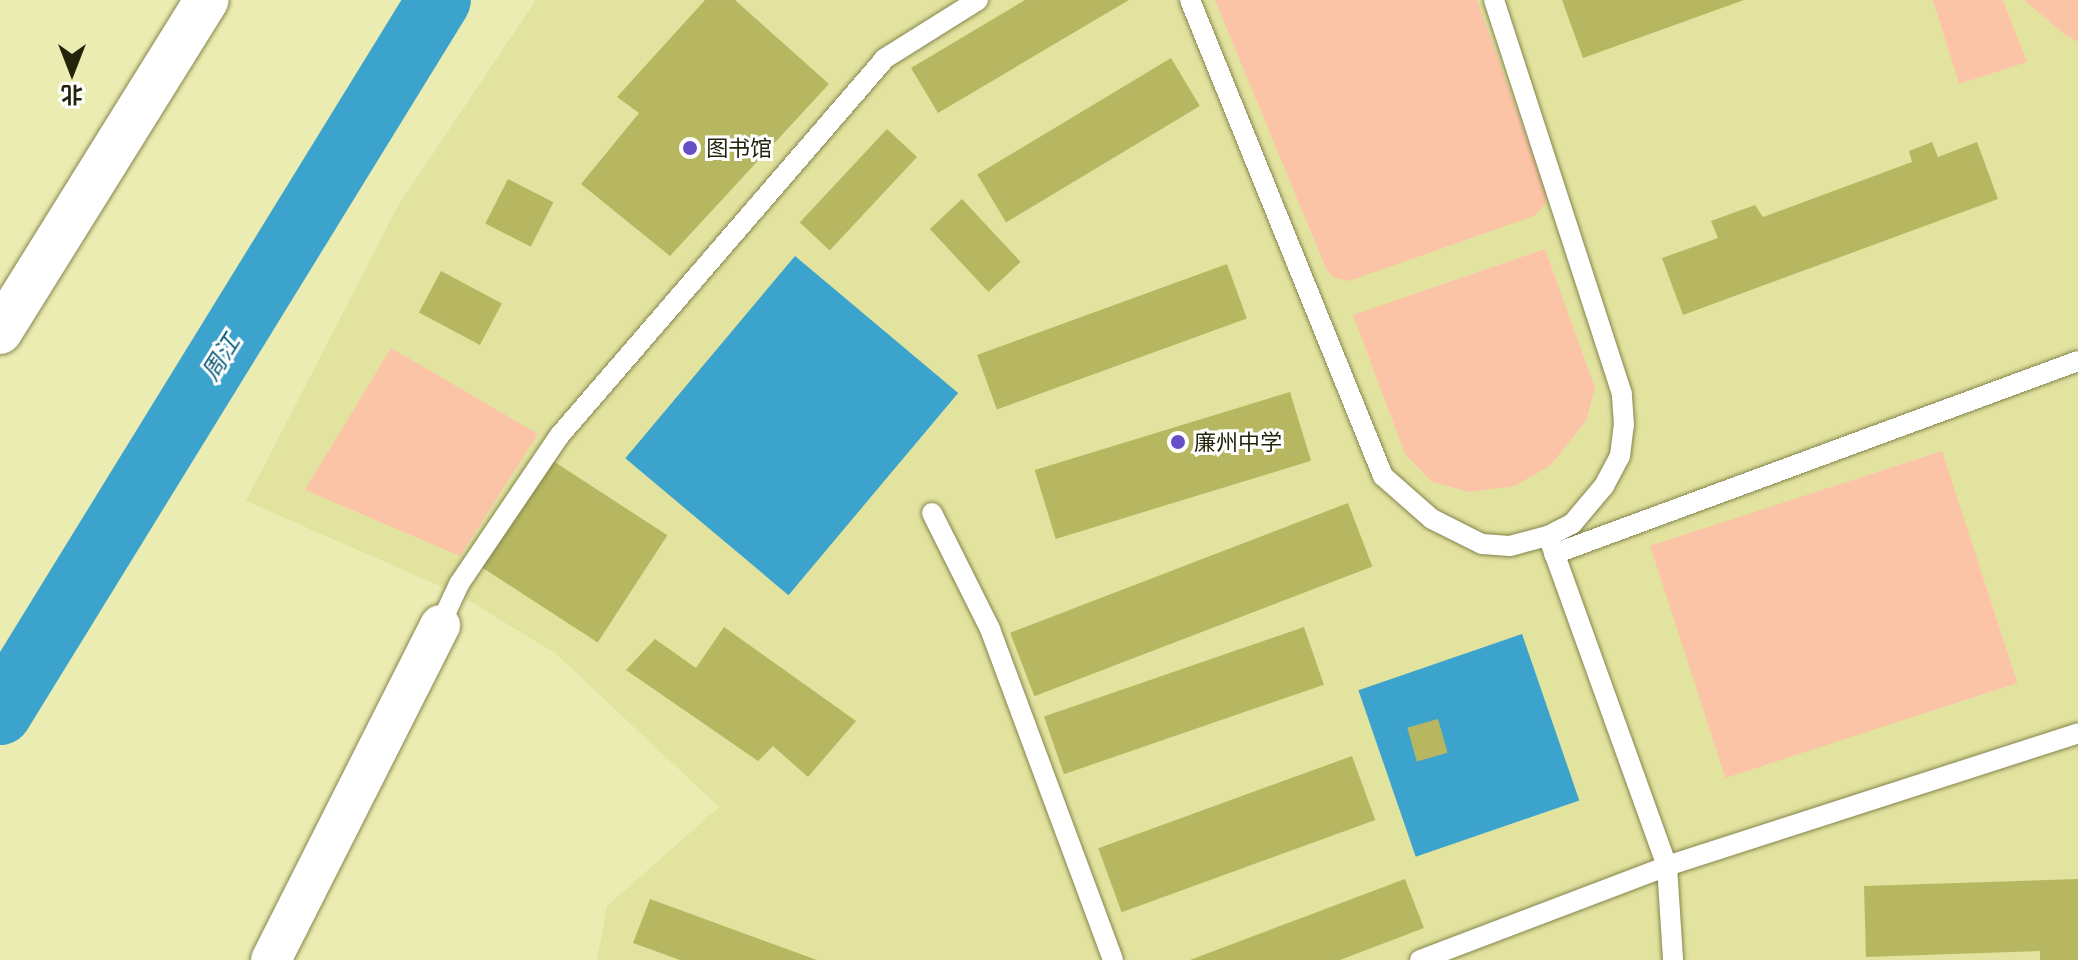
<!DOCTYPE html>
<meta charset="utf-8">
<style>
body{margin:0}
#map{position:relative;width:2078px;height:960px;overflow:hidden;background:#ebecb1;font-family:Barlow,"Noto Sans SC",sans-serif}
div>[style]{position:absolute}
.built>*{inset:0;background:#e3e3a0}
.green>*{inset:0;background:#fcc4a7;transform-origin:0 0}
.water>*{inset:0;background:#3ca3cc;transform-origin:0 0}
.river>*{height:64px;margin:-32px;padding:0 32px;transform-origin:32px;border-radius:32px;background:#3ca3cc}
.building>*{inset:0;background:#b8b761;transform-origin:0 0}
.roads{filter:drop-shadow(0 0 2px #85854e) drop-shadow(0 0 2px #85854e)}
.service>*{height:20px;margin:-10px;padding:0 10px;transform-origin:10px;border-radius:10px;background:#fff}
.minor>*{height:40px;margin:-20px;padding:0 20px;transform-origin:20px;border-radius:20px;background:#fff}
.tertiary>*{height:44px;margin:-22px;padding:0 22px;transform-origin:22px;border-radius:22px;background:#fff}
.dots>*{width:22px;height:22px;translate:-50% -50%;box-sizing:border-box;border:4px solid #fff;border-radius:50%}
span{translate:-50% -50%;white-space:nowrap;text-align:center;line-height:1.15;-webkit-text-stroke:6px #fff;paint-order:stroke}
.poi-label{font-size:22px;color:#24240d}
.left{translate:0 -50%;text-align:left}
.water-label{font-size:24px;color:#0d5e7a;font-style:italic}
.north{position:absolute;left:32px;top:32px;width:80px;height:80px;-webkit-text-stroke:6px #fff;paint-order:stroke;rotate:180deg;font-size:22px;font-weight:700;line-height:32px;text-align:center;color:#24240d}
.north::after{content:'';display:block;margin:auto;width:28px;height:36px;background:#24240d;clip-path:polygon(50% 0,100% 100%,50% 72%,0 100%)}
</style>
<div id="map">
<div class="built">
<i style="clip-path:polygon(536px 0,2078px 0,2078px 960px,597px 960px,607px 906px,719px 807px,555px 653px,458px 594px,246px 501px,399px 204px)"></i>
</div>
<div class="green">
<i style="clip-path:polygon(1215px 0,1477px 0,1547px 194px,1545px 205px,1534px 216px,1349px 281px,1335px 278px,1327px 271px)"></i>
<i style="clip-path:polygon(1933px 0,2003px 0,2027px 62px,1959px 84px)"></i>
<i style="clip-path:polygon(2024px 0,2078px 0,2078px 42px,2064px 34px)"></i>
<i style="clip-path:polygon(1545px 249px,1595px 388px,1586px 421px,1550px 466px,1514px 486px,1470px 492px,1432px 482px,1405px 454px,1353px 315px)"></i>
<i style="clip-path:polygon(391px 348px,538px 434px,460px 556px,305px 490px)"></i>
<i style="left:1942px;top:451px;width:244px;height:307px;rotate:72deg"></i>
</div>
<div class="water">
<i style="left:795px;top:256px;width:213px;height:264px;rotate:40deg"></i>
<i style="left:1522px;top:634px;width:176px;height:173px;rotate:71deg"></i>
</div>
<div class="river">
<i style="left:0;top:713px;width:837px;rotate:-58.38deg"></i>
</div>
<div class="building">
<i style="clip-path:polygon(705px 0,735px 0,829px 84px,670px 256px,581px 184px,639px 113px,617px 97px)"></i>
<i style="clip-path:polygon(1025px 0,1129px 0,938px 113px,911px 68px)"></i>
<i style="clip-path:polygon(1562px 0,1744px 0,1583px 58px)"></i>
<i style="left:1171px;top:58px;width:56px;height:226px;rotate:59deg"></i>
<i style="left:887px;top:129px;width:41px;height:128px;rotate:43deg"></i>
<i style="clip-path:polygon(1932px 142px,1938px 157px,1977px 142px,1998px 199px,1683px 315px,1662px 258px,1718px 238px,1711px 221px,1755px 205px,1763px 217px,1912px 162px,1909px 151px)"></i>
<i style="left:508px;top:179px;width:51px;height:50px;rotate:27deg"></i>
<i style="left:962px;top:199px;width:86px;height:44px;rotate:47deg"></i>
<i style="left:1227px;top:264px;width:58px;height:266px;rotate:70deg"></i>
<i style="left:441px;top:271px;width:69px;height:47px;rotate:28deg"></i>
<i style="left:1290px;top:392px;width:72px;height:267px;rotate:73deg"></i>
<i style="left:550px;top:459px;width:140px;height:128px;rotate:33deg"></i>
<i style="left:1348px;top:503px;width:68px;height:362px;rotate:69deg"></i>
<i style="clip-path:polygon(724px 627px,856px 721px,808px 777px,773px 746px,758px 761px,626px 670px,655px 639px,696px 668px)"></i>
<i style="left:1304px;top:627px;width:61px;height:275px;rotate:71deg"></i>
<i style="left:1438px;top:719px;width:35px;height:32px;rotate:74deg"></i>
<i style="left:1352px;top:756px;width:68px;height:270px;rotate:70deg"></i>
<i style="clip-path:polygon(1405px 879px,1424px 928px,1340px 960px,1190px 960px)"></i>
<i style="clip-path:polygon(2078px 879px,2078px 960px,2040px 960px,2040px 951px,1866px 957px,1864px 886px)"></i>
<i style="clip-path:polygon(650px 899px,817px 960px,680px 960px,633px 943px)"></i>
</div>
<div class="roads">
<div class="service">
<i style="left:1190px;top:0;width:514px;rotate:67.93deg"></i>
<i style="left:1383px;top:476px;width:65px;rotate:41.3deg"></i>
<i style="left:1432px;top:519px;width:56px;rotate:26.6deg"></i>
<i style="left:1482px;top:544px;width:28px;rotate:4deg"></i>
<i style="left:1510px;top:546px;width:39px;rotate:-15deg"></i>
<i style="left:1548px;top:536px;width:27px;rotate:-27deg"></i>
<i style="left:1572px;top:524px;width:50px;rotate:-49.9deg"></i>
<i style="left:1604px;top:486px;width:34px;rotate:-62deg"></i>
<i style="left:1620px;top:456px;width:31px;rotate:-83deg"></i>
<i style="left:1624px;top:425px;width:31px;rotate:-94deg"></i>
<i style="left:1622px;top:394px;width:414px;rotate:-108deg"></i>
<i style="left:932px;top:513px;width:130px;rotate:63.4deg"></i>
<i style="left:990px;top:629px;width:353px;rotate:69.6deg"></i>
<i style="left:1551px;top:544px;width:342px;rotate:70.2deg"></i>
<i style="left:1667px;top:866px;width:94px;rotate:86.3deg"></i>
<i style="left:1554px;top:554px;width:558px;rotate:-20.22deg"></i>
<i style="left:440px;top:625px;width:45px;rotate:-65.1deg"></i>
<i style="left:459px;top:584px;width:180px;rotate:-55.9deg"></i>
<i style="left:560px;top:435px;width:496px;rotate:-49.2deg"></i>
<i style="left:884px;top:59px;width:111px;rotate:-32.1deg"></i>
<i style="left:1420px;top:960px;width:264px;rotate:-20.8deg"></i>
<i style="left:1667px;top:866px;width:432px;rotate:-17.9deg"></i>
</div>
<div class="minor">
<i style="left:271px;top:960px;width:375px;rotate:-63.2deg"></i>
</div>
<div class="tertiary">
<i style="left:0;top:332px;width:391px;rotate:-58.1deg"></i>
</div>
</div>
<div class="dots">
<i style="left:690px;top:148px;background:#684ec7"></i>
<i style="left:1178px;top:442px;background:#684ec7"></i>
</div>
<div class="poi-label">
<span class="left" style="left:706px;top:148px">图书馆</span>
<span class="left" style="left:1194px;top:442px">廉州中学</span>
</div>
<div class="water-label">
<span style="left:220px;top:357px;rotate:-58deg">周江</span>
</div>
<div class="north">北</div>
</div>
